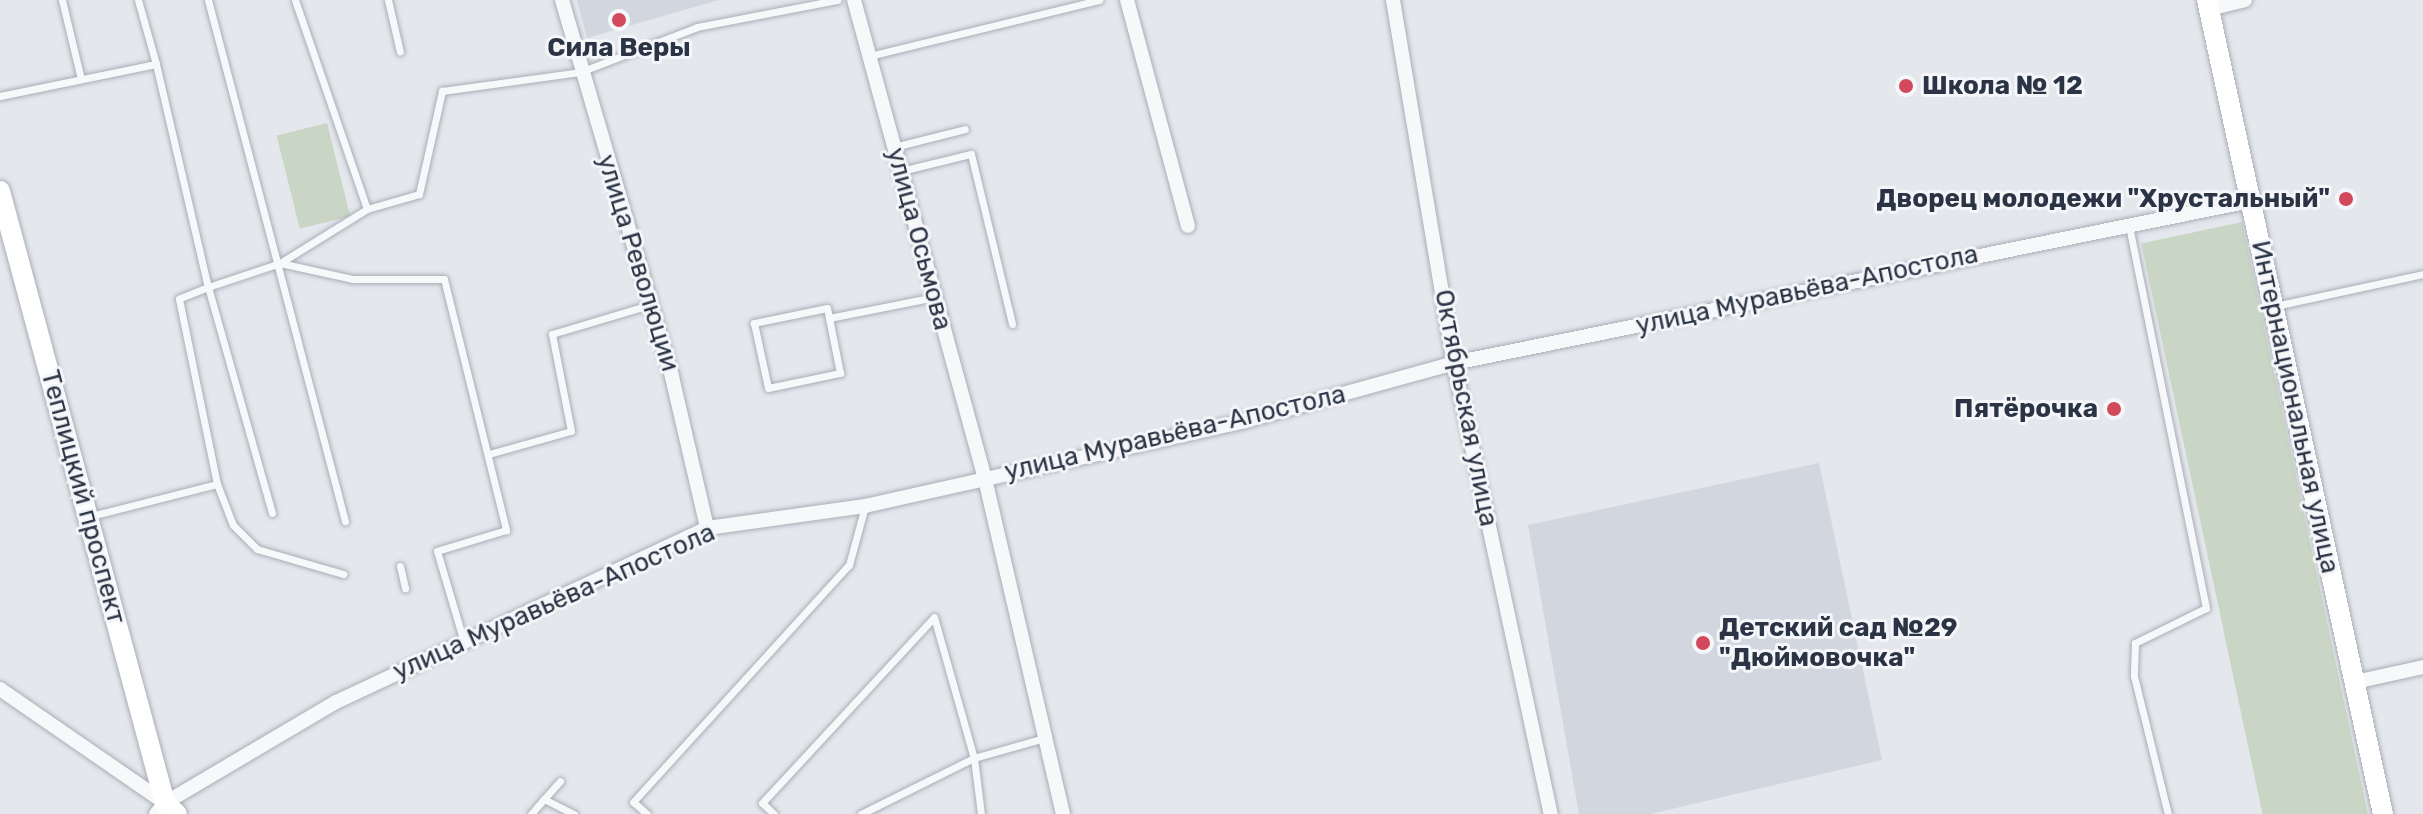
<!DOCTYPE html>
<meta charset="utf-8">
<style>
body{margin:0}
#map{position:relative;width:2423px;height:814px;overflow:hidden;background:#e4e7ec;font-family:Rubik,sans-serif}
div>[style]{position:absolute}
.built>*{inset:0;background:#d2d6de}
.green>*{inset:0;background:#c9d6c5;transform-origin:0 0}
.roads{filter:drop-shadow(0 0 2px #a9aeb7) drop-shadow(0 0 2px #a9aeb7)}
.service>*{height:7px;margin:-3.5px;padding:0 3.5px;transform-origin:3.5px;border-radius:3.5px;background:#f7f8fa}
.minor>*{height:14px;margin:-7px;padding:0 7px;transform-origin:7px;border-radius:7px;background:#f7f8fa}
.secondary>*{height:20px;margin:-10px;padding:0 10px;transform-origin:10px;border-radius:10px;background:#fff}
.dots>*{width:22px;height:22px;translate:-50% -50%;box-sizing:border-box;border:4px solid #f4f6f9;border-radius:50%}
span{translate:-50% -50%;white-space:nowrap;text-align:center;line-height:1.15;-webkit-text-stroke:6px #f4f6f9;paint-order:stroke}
.poi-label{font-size:26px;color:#2b3445;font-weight:700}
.left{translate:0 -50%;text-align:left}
.right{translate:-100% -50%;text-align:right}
.street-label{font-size:26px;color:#2b3445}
</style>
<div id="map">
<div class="built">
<i style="clip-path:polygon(577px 0,719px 0,587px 38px)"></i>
<i style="clip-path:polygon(1819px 463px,1882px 760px,1650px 814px,1579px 814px,1528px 525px)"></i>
</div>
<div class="green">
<i style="left:327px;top:123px;width:96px;height:52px;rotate:76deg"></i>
<i style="left:2242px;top:222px;width:606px;height:103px;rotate:78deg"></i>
</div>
<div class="roads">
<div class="service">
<i style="left:62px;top:0;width:81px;rotate:76.5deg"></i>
<i style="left:138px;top:0;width:66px;rotate:74.3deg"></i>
<i style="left:208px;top:0;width:539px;rotate:75.27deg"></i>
<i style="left:295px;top:0;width:221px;rotate:71deg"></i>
<i style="left:388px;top:0;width:53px;rotate:77deg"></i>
<i style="left:869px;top:56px;width:237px;rotate:-13.7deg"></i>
<i style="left:0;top:96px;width:159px;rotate:-11.6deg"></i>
<i style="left:156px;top:64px;width:229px;rotate:76.9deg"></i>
<i style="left:208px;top:287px;width:76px;rotate:-18.4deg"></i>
<i style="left:280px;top:263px;width:102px;rotate:-31.8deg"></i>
<i style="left:367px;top:209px;width:54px;rotate:-16.1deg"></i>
<i style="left:419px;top:194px;width:106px;rotate:-77.4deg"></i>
<i style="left:442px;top:91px;width:139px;rotate:-7.8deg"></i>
<i style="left:580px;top:72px;width:125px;rotate:-21deg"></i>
<i style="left:697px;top:27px;width:143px;rotate:-10.9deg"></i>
<i style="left:894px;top:147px;width:73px;rotate:-14.2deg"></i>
<i style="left:901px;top:171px;width:72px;rotate:-13.7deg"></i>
<i style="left:971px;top:154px;width:175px;rotate:76.4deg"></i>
<i style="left:2129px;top:226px;width:390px;rotate:78.6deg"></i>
<i style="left:2206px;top:608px;width:79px;rotate:153.8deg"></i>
<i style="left:2135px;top:643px;width:33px;rotate:92deg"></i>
<i style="left:2134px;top:676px;width:142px;rotate:76.2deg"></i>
<i style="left:280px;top:263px;width:75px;rotate:12.4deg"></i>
<i style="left:353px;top:279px;width:91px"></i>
<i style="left:444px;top:279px;width:259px;rotate:76.1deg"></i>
<i style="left:506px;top:530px;width:72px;rotate:163.1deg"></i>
<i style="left:437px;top:551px;width:92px;rotate:73.5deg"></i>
<i style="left:2275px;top:306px;width:151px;rotate:-12.2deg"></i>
<i style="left:829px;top:318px;width:10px;rotate:-101deg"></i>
<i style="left:827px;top:308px;width:75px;rotate:168.4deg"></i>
<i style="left:754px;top:323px;width:66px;rotate:77.8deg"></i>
<i style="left:768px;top:388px;width:74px;rotate:-11.8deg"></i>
<i style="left:840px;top:373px;width:56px;rotate:-101.3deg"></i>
<i style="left:829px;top:318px;width:108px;rotate:-11.2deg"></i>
<i style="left:489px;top:454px;width:85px;rotate:-15.7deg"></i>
<i style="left:571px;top:431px;width:99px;rotate:-101.1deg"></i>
<i style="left:552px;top:334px;width:101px;rotate:-16.6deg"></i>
<i style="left:272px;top:513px;width:235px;rotate:-105.8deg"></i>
<i style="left:208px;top:287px;width:31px;rotate:158deg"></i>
<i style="left:179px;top:299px;width:189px;rotate:78.4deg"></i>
<i style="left:217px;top:484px;width:44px;rotate:68.7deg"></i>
<i style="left:233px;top:525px;width:34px;rotate:45deg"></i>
<i style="left:257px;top:549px;width:90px;rotate:16.2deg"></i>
<i style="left:91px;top:516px;width:130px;rotate:-14.3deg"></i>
<i style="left:400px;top:566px;width:23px;rotate:77deg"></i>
<i style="left:544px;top:799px;width:24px;rotate:-48deg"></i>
<i style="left:531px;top:814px;width:20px;rotate:-49deg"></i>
<i style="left:544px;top:799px;width:34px;rotate:27deg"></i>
<i style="left:647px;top:814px;width:18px;rotate:-139deg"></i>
<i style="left:633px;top:802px;width:321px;rotate:-47.7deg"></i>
<i style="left:849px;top:565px;width:61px;rotate:-74.8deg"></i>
<i style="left:774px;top:814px;width:16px;rotate:-137deg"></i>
<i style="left:762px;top:803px;width:253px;rotate:-47.2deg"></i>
<i style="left:934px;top:617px;width:147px;rotate:74.2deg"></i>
<i style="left:974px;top:758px;width:56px;rotate:82.9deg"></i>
<i style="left:861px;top:814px;width:126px;rotate:-26.4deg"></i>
<i style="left:974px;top:758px;width:73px;rotate:-15.9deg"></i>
</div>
<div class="minor">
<i style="left:562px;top:0;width:393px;rotate:73.7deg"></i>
<i style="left:672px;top:377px;width:155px;rotate:76.9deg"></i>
<i style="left:854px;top:0;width:497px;rotate:74.7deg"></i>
<i style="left:985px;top:479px;width:344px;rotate:76.9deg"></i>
<i style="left:1127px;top:0;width:234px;rotate:74.9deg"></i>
<i style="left:1393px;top:0;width:368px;rotate:80.5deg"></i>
<i style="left:1454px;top:363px;width:461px;rotate:77.9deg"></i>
<i style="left:2209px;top:9px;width:37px;rotate:-14deg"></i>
<i style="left:2355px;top:682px;width:70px;rotate:-12.4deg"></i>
<i style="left:0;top:689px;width:201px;rotate:34.6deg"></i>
<i style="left:156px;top:814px;width:14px;rotate:-51deg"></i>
<i style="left:165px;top:803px;width:199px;rotate:-30.6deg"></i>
<i style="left:336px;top:702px;width:410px;rotate:-25.1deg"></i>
<i style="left:707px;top:528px;width:160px;rotate:-7.9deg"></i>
<i style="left:865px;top:506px;width:389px;rotate:-12.6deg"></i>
<i style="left:1245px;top:421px;width:217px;rotate:-15.5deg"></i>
<i style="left:1454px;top:363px;width:812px;rotate:-11.5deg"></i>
</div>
<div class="secondary">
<i style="left:2207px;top:0;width:833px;rotate:77.8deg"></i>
<i style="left:0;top:191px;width:634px;rotate:74.91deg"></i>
<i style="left:165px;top:803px;width:16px;rotate:43deg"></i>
</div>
</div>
<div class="dots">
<i style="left:619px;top:20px;background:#d1495b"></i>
<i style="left:1906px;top:86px;background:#d1495b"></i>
<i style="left:2346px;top:199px;background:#d1495b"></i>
<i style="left:2114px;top:409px;background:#d1495b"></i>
<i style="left:1703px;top:643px;background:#d1495b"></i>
</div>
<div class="poi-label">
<span style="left:619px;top:48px">Сила Веры</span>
<span class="left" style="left:1922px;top:86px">Школа № 12</span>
<span class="right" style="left:2330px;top:199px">Дворец молодежи "Хрустальный"</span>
<span class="right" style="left:2098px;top:409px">Пятёрочка</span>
<span class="left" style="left:1719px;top:643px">Детский сад №29<br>"Дюймовочка"</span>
</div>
<div class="street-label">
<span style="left:919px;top:239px;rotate:75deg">улица Осьмова</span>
<span style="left:638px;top:263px;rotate:73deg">улица Революции</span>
<span style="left:1807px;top:290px;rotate:-12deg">улица Муравьёва-Апостола</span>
<span style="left:2295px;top:407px;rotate:78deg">Интернациональная улица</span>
<span style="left:1466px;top:408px;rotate:79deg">Октябрьская улица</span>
<span style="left:1175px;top:433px;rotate:-13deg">улица Муравьёва-Апостола</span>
<span style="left:83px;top:497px;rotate:75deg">Теплицкий проспект</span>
<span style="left:554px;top:602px;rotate:-24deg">улица Муравьёва-Апостола</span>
</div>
</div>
